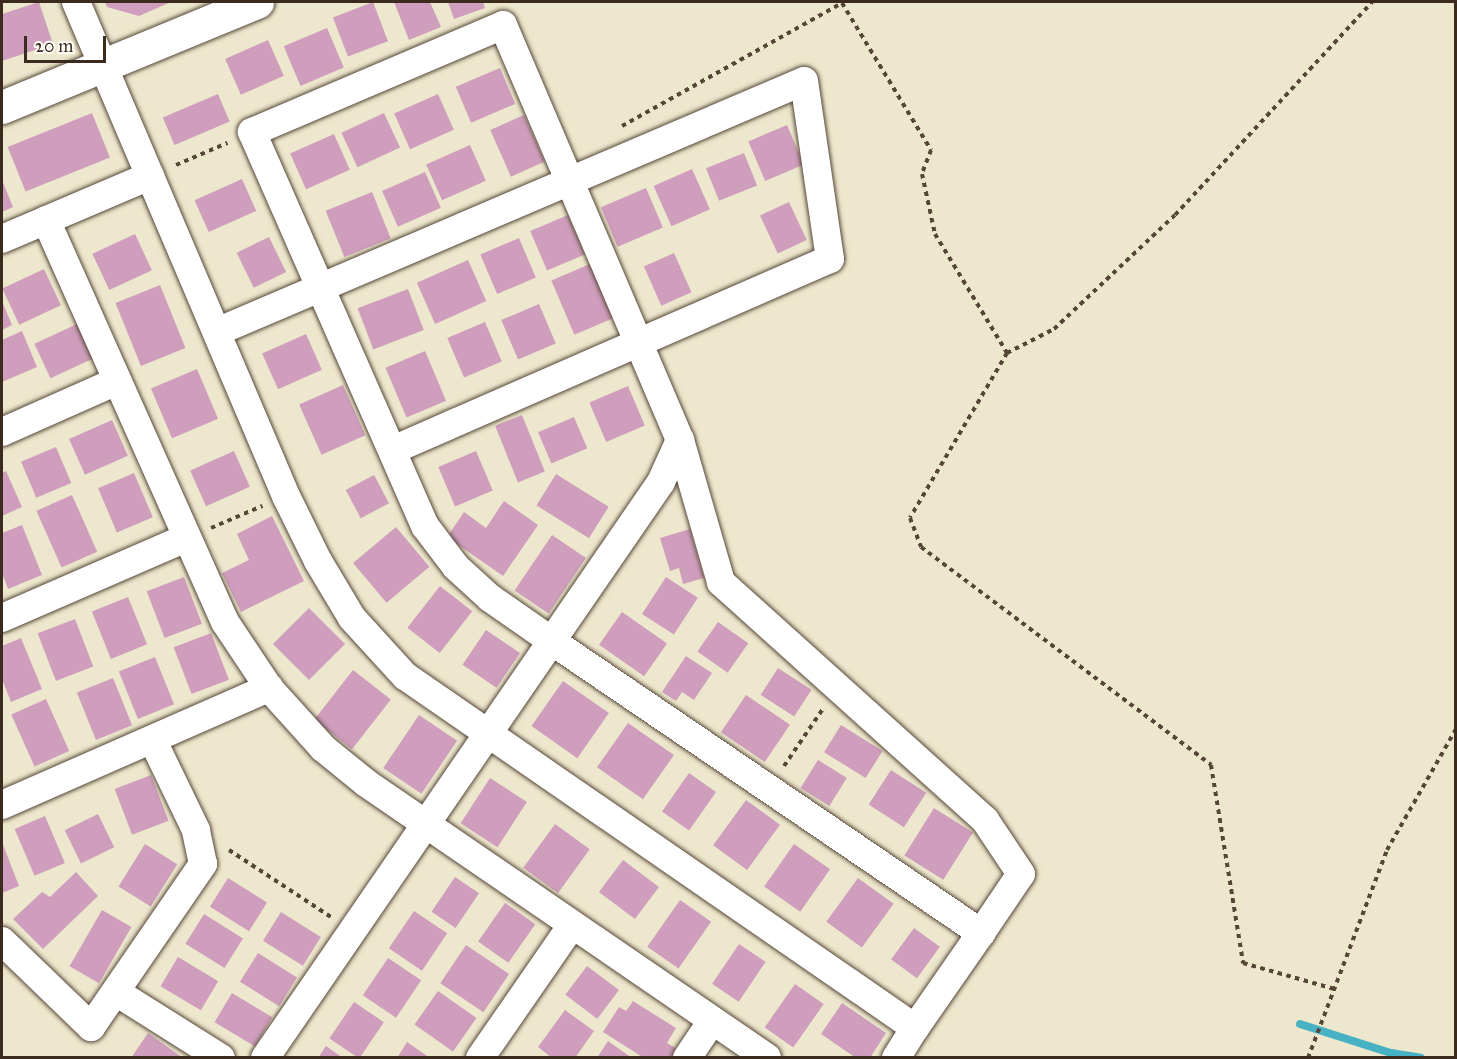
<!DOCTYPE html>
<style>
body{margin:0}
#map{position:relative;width:1457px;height:1059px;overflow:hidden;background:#ede8cd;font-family:"IM FELL Great Primer",serif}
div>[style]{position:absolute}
.stream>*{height:8px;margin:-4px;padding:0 4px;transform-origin:4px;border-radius:4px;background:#47b2c4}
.building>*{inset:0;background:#cf9ebc;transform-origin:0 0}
.path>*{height:4px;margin-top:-2px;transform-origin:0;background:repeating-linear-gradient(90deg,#564638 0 4.5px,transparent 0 9px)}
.roads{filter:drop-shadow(0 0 2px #564638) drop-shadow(0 0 2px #564638)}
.minor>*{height:28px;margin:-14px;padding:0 14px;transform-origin:14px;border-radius:14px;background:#fff}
.tertiary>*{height:33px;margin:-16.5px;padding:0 16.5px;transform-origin:16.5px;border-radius:16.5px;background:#fff}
span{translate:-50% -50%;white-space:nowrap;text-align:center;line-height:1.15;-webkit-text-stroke:4.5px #fdfcf7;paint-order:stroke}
.frame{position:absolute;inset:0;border:3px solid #3b2a1e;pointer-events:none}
.scale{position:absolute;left:24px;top:36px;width:82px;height:27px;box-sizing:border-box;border:3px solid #3b2a1e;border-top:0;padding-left:8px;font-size:18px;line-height:21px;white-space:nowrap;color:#3b2a1e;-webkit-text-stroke:4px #fdfcf7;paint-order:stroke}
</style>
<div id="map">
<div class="stream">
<i style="left:1300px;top:1024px;width:96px;rotate:17.7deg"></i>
<i style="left:1391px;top:1053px;width:30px;rotate:9deg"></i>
</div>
<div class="building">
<i style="clip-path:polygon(39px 2px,53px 44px,2px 61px,2px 14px)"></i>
<i style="clip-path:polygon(105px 2px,171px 2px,139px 16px,107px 7px)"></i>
<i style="left:373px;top:2px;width:42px;height:43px;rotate:69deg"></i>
<i style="clip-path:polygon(394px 2px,430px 2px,441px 27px,409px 40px)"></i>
<i style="clip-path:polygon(448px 2px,483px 2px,485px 8px,454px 19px)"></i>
<i style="left:327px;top:28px;width:43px;height:47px;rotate:67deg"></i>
<i style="left:268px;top:40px;width:39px;height:47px;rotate:66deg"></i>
<i style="left:500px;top:68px;width:39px;height:48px;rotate:67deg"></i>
<i style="left:218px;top:94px;width:30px;height:60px;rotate:67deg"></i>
<i style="left:438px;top:94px;width:39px;height:48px;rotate:66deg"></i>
<i style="left:92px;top:113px;width:48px;height:91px;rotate:68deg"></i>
<i style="left:384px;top:113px;width:38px;height:47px;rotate:65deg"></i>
<i style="left:524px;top:115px;width:51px;height:37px;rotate:66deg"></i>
<i style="left:787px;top:125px;width:43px;height:42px;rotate:67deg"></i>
<i style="left:334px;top:134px;width:39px;height:48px;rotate:66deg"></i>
<i style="left:470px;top:145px;width:39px;height:48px;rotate:66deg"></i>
<i style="left:744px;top:153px;width:35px;height:41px;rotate:68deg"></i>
<i style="left:692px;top:169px;width:44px;height:42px;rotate:66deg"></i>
<i style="left:425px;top:172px;width:39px;height:47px;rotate:66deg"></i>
<i style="left:242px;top:179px;width:35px;height:52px;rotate:66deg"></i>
<i style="clip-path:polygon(2px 180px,13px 207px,2px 212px)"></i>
<i style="left:646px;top:188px;width:43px;height:49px;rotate:67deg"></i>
<i style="left:372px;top:192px;width:50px;height:50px;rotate:68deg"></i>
<i style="left:789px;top:202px;width:42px;height:32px;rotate:65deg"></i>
<i style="left:568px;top:215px;width:43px;height:41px;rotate:67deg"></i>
<i style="left:135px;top:234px;width:40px;height:47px;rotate:65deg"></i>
<i style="left:269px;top:237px;width:39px;height:36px;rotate:64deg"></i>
<i style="left:519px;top:238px;width:43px;height:42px;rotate:67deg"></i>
<i style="left:674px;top:253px;width:43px;height:33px;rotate:66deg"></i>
<i style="left:468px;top:260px;width:45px;height:56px;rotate:66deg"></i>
<i style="left:590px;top:264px;width:59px;height:42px;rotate:67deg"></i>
<i style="left:44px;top:269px;width:40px;height:46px;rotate:65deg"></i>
<i style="left:160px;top:285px;width:68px;height:48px;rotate:68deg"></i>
<i style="left:408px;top:289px;width:44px;height:54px;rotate:69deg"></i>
<i style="clip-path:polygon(2px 301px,12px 325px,2px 330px)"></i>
<i style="left:539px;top:304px;width:43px;height:41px;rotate:67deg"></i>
<i style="left:485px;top:322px;width:43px;height:41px;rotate:67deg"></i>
<i style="left:77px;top:324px;width:38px;height:47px;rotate:65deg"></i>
<i style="clip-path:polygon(22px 331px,37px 367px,2px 382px,2px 340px)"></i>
<i style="left:306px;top:334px;width:39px;height:48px;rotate:66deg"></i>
<i style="left:425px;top:351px;width:54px;height:43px;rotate:67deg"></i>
<i style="left:197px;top:369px;width:54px;height:50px;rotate:67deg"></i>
<i style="left:343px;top:385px;width:55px;height:48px;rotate:66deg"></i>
<i style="left:628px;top:386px;width:43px;height:42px;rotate:67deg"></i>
<i style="left:522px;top:415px;width:61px;height:29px;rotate:68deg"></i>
<i style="left:574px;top:417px;width:34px;height:39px;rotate:67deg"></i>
<i style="left:112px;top:420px;width:39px;height:47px;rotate:66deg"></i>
<i style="left:56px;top:447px;width:39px;height:38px;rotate:67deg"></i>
<i style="left:234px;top:451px;width:39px;height:48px;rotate:66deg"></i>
<i style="left:476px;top:451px;width:43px;height:41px;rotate:67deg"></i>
<i style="clip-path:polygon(6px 471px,22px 507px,2px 516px,2px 473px)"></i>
<i style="left:134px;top:473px;width:48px;height:39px;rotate:67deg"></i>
<i style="left:556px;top:474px;width:62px;height:37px;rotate:32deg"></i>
<i style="left:374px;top:475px;width:32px;height:32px;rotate:62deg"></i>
<i style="left:72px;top:495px;width:62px;height:39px;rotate:66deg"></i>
<i style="clip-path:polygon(504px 501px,538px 525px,503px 576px,447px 537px,464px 512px,486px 528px)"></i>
<i style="clip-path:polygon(272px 516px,304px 581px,241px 612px,222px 573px,249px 560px,237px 534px)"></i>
<i style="clip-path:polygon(22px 525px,42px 575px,8px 589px,2px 573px,2px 533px)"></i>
<i style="left:396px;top:527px;width:52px;height:56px;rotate:50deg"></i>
<i style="clip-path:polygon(690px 529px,704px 578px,683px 584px,679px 568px,670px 571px,660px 538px)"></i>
<i style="left:552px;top:535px;width:41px;height:67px;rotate:34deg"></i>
<i style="left:184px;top:577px;width:50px;height:40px;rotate:69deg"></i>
<i style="left:666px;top:577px;width:38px;height:44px;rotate:33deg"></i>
<i style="left:440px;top:586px;width:41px;height:53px;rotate:38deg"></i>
<i style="left:128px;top:597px;width:51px;height:39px;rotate:68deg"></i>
<i style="left:309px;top:608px;width:51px;height:51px;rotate:45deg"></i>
<i style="left:622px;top:612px;width:55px;height:40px;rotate:35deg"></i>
<i style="left:75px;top:619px;width:51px;height:40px;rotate:69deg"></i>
<i style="left:718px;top:622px;width:37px;height:36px;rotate:35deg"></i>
<i style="left:486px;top:630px;width:41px;height:42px;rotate:34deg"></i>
<i style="left:211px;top:633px;width:50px;height:40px;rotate:69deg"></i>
<i style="clip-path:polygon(21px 638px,42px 689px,11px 702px,2px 679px,2px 646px)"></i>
<i style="clip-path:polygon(686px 656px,712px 673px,694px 700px,682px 692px,676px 701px,662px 692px)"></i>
<i style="left:155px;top:657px;width:51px;height:39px;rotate:68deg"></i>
<i style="left:778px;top:668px;width:40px;height:32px;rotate:33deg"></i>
<i style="left:353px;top:670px;width:48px;height:63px;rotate:38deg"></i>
<i style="left:113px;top:678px;width:51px;height:39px;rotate:68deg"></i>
<i style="left:563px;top:681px;width:56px;height:55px;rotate:35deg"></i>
<i style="left:746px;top:695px;width:53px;height:45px;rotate:34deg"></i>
<i style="left:46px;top:699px;width:57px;height:38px;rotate:66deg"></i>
<i style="left:419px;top:715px;width:46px;height:64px;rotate:34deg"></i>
<i style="left:628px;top:723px;width:56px;height:54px;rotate:35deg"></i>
<i style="left:841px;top:725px;width:49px;height:32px;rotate:32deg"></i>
<i style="left:818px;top:760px;width:34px;height:33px;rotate:32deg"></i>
<i style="left:891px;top:770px;width:42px;height:41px;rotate:33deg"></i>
<i style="left:689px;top:773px;width:33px;height:47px;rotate:35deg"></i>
<i style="left:151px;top:775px;width:49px;height:39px;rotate:69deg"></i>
<i style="left:490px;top:778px;width:44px;height:54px;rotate:33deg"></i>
<i style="left:746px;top:800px;width:42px;height:56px;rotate:36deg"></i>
<i style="left:934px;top:808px;width:46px;height:56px;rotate:32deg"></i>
<i style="left:98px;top:814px;width:37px;height:37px;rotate:64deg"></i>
<i style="left:45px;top:816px;width:51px;height:33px;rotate:67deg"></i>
<i style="left:555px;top:824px;width:43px;height:54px;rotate:36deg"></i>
<i style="clip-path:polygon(2px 842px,19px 886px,2px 893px)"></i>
<i style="left:145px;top:844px;width:38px;height:50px;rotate:32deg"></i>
<i style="left:794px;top:844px;width:44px;height:52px;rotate:35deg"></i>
<i style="left:623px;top:860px;width:45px;height:40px;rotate:37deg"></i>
<i style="clip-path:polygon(76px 872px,98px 896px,43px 949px,13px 919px,42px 892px,50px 897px)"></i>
<i style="left:455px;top:877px;width:29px;height:42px;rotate:34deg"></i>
<i style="left:228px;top:878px;width:46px;height:34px;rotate:32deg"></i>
<i style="left:858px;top:878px;width:44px;height:54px;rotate:36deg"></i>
<i style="left:680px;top:900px;width:38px;height:57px;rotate:35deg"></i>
<i style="left:505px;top:903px;width:37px;height:47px;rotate:35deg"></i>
<i style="left:102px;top:910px;width:34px;height:65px;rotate:30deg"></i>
<i style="left:414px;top:911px;width:40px;height:45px;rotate:34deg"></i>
<i style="left:281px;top:912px;width:47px;height:34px;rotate:32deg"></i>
<i style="left:204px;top:914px;width:46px;height:35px;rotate:32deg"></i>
<i style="left:914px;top:928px;width:32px;height:39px;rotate:36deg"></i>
<i style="left:739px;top:944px;width:32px;height:48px;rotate:34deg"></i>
<i style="left:466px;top:945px;width:52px;height:46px;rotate:34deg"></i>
<i style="left:258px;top:953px;width:46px;height:34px;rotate:32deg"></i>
<i style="left:178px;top:957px;width:47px;height:34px;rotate:31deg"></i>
<i style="left:388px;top:958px;width:40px;height:45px;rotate:34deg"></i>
<i style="left:587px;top:966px;width:40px;height:36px;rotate:37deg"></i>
<i style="left:795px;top:984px;width:35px;height:53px;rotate:35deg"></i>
<i style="left:438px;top:991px;width:47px;height:41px;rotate:35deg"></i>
<i style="left:232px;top:993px;width:47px;height:34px;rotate:31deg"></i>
<i style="clip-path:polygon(633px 1001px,676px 1028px,667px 1043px,677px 1049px,671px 1058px,644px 1058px,603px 1032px,619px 1007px,626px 1011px)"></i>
<i style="left:354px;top:1002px;width:36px;height:44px;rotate:34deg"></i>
<i style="clip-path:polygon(842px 1003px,886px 1033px,870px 1058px,856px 1058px,821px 1034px)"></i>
<i style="clip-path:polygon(565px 1010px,594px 1031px,575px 1058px,552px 1058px,538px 1047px)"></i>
<i style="clip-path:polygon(148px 1033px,183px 1058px,131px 1058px)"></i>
<i style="clip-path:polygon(608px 1041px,632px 1058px,597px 1058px)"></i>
<i style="clip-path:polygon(407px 1042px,430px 1058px,397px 1058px)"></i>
<i style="clip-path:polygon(326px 1046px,343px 1058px,318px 1058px)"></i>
</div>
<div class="path">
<i style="left:622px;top:126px;width:252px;rotate:-29.2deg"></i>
<i style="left:842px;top:3px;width:172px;rotate:58.8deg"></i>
<i style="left:931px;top:150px;width:26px;rotate:111deg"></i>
<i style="left:922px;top:174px;width:61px;rotate:77.8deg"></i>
<i style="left:935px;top:234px;width:139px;rotate:58.8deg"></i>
<i style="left:1007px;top:353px;width:191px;rotate:120.5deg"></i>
<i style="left:910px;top:518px;width:31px;rotate:69deg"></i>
<i style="left:921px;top:547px;width:363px;rotate:36.9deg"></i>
<i style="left:1211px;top:765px;width:201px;rotate:80.8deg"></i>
<i style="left:1243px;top:963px;width:95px;rotate:15.9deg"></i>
<i style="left:176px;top:165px;width:56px;rotate:-23.3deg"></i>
<i style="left:1007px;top:353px;width:53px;rotate:-27.1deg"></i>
<i style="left:1054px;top:329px;width:166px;rotate:-43.3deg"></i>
<i style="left:1175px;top:215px;width:290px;rotate:-47.2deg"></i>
<i style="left:211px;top:528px;width:56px;rotate:-23.3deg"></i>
<i style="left:784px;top:766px;width:68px;rotate:-55.8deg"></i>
<i style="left:229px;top:850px;width:122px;rotate:33.3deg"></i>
<i style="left:1308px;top:1058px;width:222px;rotate:-69.2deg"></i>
<i style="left:1387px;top:850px;width:139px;rotate:-60.3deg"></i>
</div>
<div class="roads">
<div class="minor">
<i style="left:76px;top:2px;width:537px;rotate:66.97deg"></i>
<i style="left:286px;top:496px;width:72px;rotate:63.8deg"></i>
<i style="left:318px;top:561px;width:66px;rotate:59.2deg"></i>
<i style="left:352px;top:618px;width:79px;rotate:47.6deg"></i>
<i style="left:405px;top:676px;width:620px;rotate:34.61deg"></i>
<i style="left:46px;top:220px;width:440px;rotate:66deg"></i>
<i style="left:225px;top:622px;width:79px;rotate:56.3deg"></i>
<i style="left:269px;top:688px;width:81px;rotate:48deg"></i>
<i style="left:323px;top:748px;width:55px;rotate:39.1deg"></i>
<i style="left:366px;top:783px;width:486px;rotate:34.4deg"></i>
<i style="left:2px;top:239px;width:161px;rotate:-23.1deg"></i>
<i style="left:219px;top:331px;width:636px;rotate:-23.14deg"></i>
<i style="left:804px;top:81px;width:180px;rotate:81.7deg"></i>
<i style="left:830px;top:259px;width:477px;rotate:156.4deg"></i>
<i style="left:2px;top:432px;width:126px;rotate:-23.9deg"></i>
<i style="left:2px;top:618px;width:201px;rotate:-23.5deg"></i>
<i style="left:2px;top:805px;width:292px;rotate:-23.7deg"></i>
<i style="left:2px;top:941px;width:124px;rotate:44deg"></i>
<i style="left:91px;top:1027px;width:198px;rotate:-55.5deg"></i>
<i style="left:203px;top:864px;width:35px;rotate:-102deg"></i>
<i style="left:196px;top:830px;width:99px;rotate:-115.8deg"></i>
<i style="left:116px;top:992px;width:124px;rotate:32.2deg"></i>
<i style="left:265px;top:1058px;width:699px;rotate:-55.49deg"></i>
<i style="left:661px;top:482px;width:46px;rotate:-65.7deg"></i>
<i style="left:480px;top:1058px;width:162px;rotate:-55.3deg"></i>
<i style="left:687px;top:1058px;width:45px;rotate:-56deg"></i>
<i style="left:896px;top:1058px;width:36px;rotate:-58deg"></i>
<i style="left:915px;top:1028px;width:116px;rotate:-55.2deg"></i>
<i style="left:981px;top:933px;width:71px;rotate:-55.9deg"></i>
<i style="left:1021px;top:874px;width:65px;rotate:-123.7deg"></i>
<i style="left:985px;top:820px;width:355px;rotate:-138deg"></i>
<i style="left:721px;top:582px;width:148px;rotate:-106.1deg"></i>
<i style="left:680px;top:440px;width:451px;rotate:-113.1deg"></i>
<i style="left:503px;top:25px;width:273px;rotate:156.9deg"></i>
<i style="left:252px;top:132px;width:430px;rotate:66.3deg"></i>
<i style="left:425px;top:526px;width:51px;rotate:52.9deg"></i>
<i style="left:456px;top:567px;width:46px;rotate:42.4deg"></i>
<i style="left:490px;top:598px;width:77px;rotate:34.9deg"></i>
<i style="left:553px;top:642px;width:518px;rotate:34.21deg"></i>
</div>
<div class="tertiary">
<i style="left:2px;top:107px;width:276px;rotate:-22.4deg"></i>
</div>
</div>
<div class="frame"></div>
<div class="scale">20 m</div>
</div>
